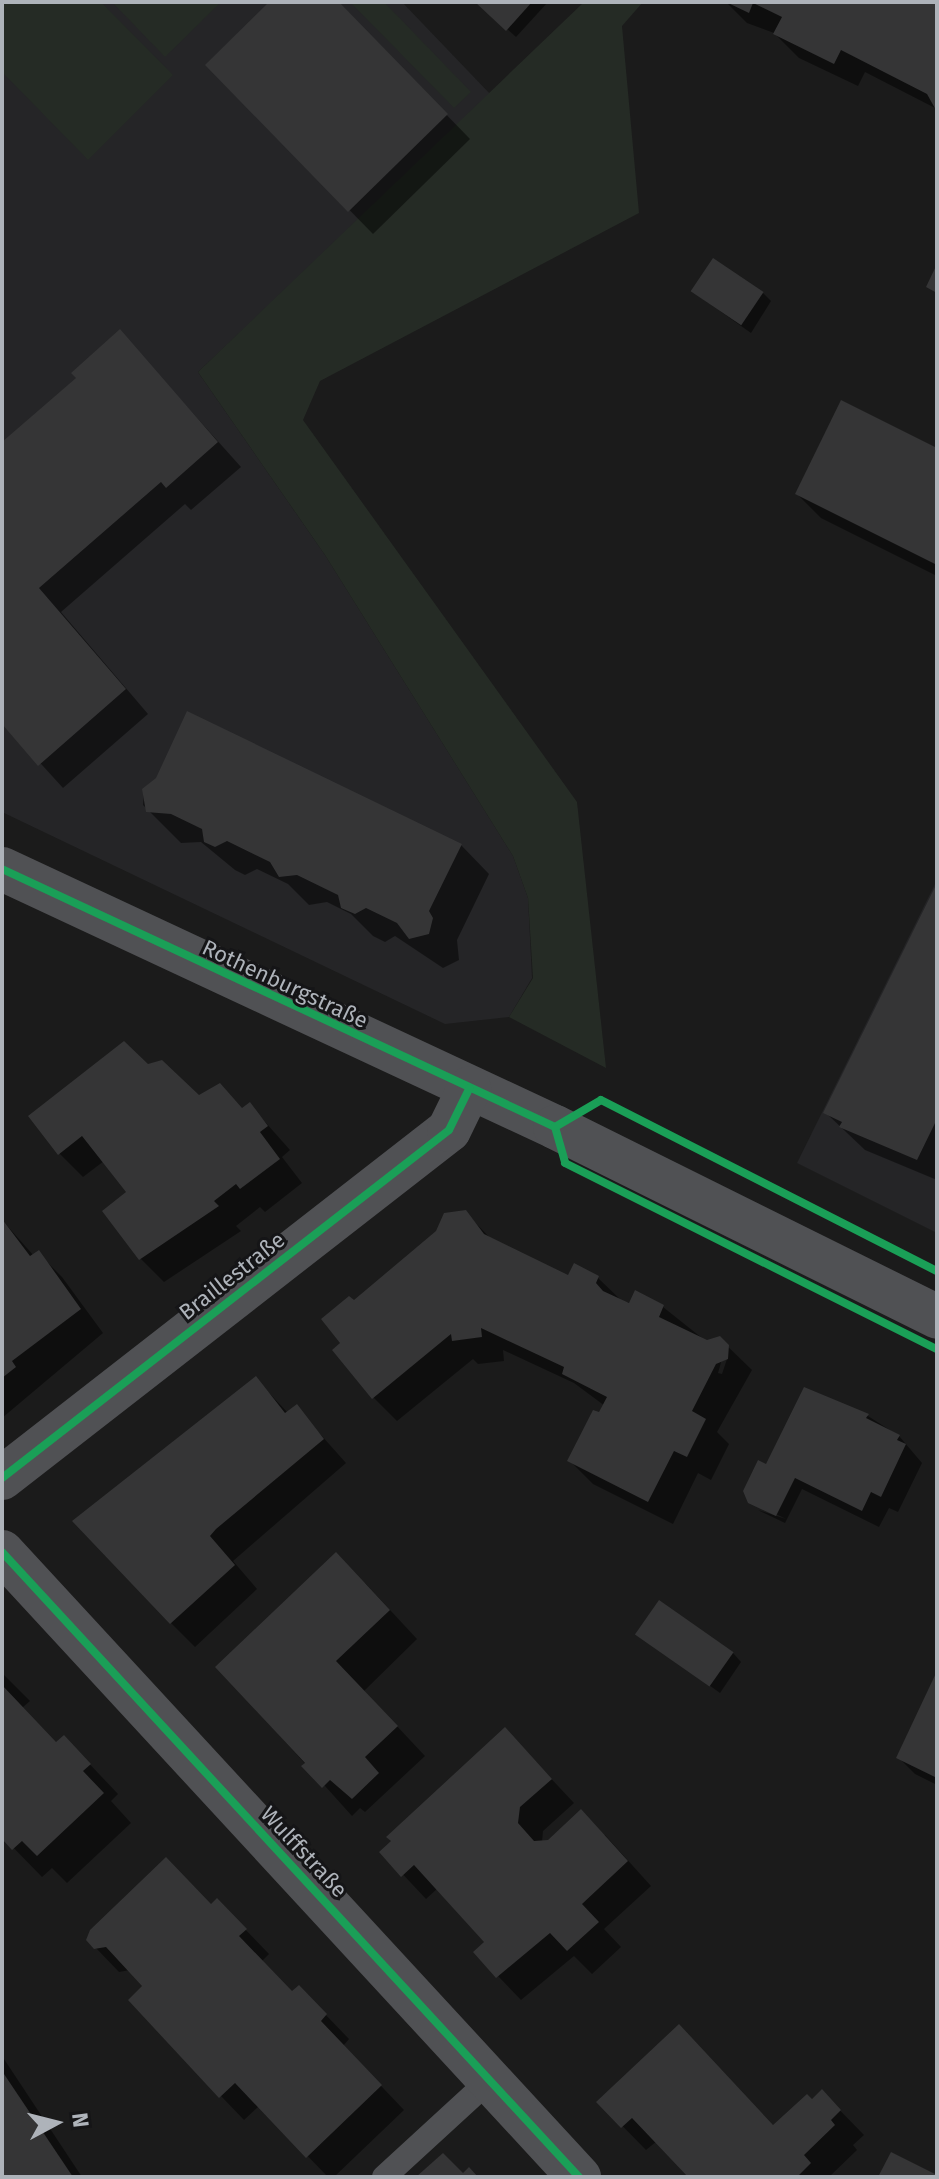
<!DOCTYPE html>
<meta charset="utf-8">
<style>
body{margin:0}
#map{position:relative;width:939px;height:2179px;overflow:hidden;background:#1b1b1b;font-family:"Fira Sans",sans-serif}
div>[style]{position:absolute}
.built>*{inset:0;background:#252527}
.green>*{inset:0;background:#252b25}
.shadow>*{inset:0;background:#0007}
.building>*{inset:0;background:#353536;transform-origin:0 0}
.lane>*{height:24px;margin:-12px;padding:0 12px;transform-origin:12px;border-radius:12px;background:#505154}
.street>*{height:44px;margin:-22px;padding:0 22px;transform-origin:22px;border-radius:22px;background:#505154}
.cycleway>*{height:8px;margin:-4px;padding:0 4px;transform-origin:4px;border-radius:4px;background:#1a9f57}
span{translate:-50% -50%;white-space:nowrap;text-align:center;line-height:1.15;-webkit-text-stroke:6px #151517;paint-order:stroke}
.street-label{font-size:22px;color:#aeb3ba}
.frame{position:absolute;inset:0;border:4px solid #aeb3ba;pointer-events:none}
.north{position:absolute;left:16px;top:2083px;width:80px;height:80px;-webkit-text-stroke:6px #151517;paint-order:stroke;rotate:83deg;font-size:22px;font-weight:700;line-height:32px;text-align:center;color:#aeb3ba}
.north::after{content:'';display:block;margin:auto;width:28px;height:36px;background:#aeb3ba;clip-path:polygon(50% 0,100% 100%,50% 72%,0 100%)}
</style>
<div id="map">
<div class="built">
<i style="clip-path:polygon(2px 2px,402px 2px,492px 96px,198px 372px,325px 555px,513px 856px,528px 898px,532px 978px,509px 1017px,445px 1024px,2px 812px)"></i>
<i style="clip-path:polygon(937px 880px,937px 1233px,797px 1163px)"></i>
</div>
<div class="green">
<i style="clip-path:polygon(2px 2px,101px 2px,173px 75px,88px 160px,2px 72px)"></i>
<i style="clip-path:polygon(112px 2px,221px 2px,165px 57px)"></i>
<i style="clip-path:polygon(350px 2px,384px 2px,471px 92px,454px 108px)"></i>
<i style="clip-path:polygon(584px 2px,643px 2px,622px 26px,639px 213px,320px 381px,303px 420px,577px 802px,606px 1068px,509px 1017px,533px 978px,528px 898px,513px 856px,325px 555px,198px 372px)"></i>
</div>
<div class="shadow">
<i style="clip-path:polygon(272px 2px,337px 2px,470px 139px,373px 234px,207px 65px)"></i>
<i style="clip-path:polygon(477px 2px,548px 2px,516px 37px)"></i>
<i style="clip-path:polygon(726px 2px,937px 2px,937px 109px,865px 72px,858px 86px,799px 58px,774px 33px,747px 23px)"></i>
<i style="clip-path:polygon(693px 292px,763px 293px,771px 301px,751px 333px)"></i>
<i style="clip-path:polygon(120px 332px,241px 467px,191px 510px,185px 504px,61px 612px,148px 714px,63px 788px,2px 721px,2px 445px,78px 378px)"></i>
<i style="clip-path:polygon(937px 450px,937px 576px,821px 518px,797px 494px)"></i>
<i style="clip-path:polygon(144px 790px,461px 845px,489px 874px,457px 940px,459px 960px,443px 968px,395px 936px,385px 942px,373px 936px,351px 914px,327px 902px,309px 905px,288px 884px,257px 869px,245px 875px,235px 870px,201px 842px,181px 843px,143px 805px)"></i>
<i style="clip-path:polygon(937px 887px,937px 1180px,865px 1150px,826px 1113px)"></i>
<i style="clip-path:polygon(148px 1067px,198px 1098px,243px 1109px,250px 1105px,290px 1150px,282px 1157px,302px 1183px,265px 1212px,260px 1207px,236px 1226px,241px 1231px,164px 1282px,140px 1258px,128px 1193px,104px 1161px,83px 1177px,59px 1153px)"></i>
<i style="clip-path:polygon(evenodd,465px 1212px,493px 1241px,569px 1277px,598px 1278px,623px 1302px,663px 1307px,707px 1342px,719px 1338px,752px 1370px,717px 1432px,729px 1444px,711px 1480px,698px 1473px,673px 1524px,593px 1484px,569px 1460px,605px 1406px,574px 1383px,503px 1350px,504px 1361px,478px 1364px,473px 1359px,397px 1421px,373px 1397px,343px 1343px,354px 1303px,465px 1212px,722px 1359px,727px 1359px,722px 1374px,718px 1373px,722px 1359px)"></i>
<i style="clip-path:polygon(2px 1220px,34px 1256px,38px 1253px,62px 1277px,103px 1333px,2px 1418px)"></i>
<i style="clip-path:polygon(256px 1379px,288px 1413px,296px 1407px,346px 1463px,233px 1561px,257px 1589px,195px 1647px,171px 1623px)"></i>
<i style="clip-path:polygon(805px 1390px,868px 1416px,899px 1436px,922px 1463px,898px 1512px,889px 1508px,879px 1527px,802px 1489px,785px 1523px,758px 1510px,786px 1519px,753px 1503px)"></i>
<i style="clip-path:polygon(365px 1583px,417px 1639px,364px 1691px,425px 1756px,365px 1812px,360px 1808px,352px 1816px,218px 1667px)"></i>
<i style="clip-path:polygon(638px 1634px,733px 1653px,741px 1662px,720px 1693px)"></i>
<i style="clip-path:polygon(2px 1673px,30px 1701px,22px 1708px,56px 1744px,64px 1737px,118px 1794px,111px 1801px,131px 1823px,67px 1883px,52px 1868px,42px 1877px,2px 1836px)"></i>
<i style="clip-path:polygon(937px 1676px,937px 1785px,915px 1774px,898px 1757px)"></i>
<i style="clip-path:polygon(528px 1754px,574px 1803px,543px 1831px,542px 1842px,605px 1835px,651px 1886px,604px 1929px,621px 1947px,592px 1974px,574px 1956px,521px 2000px,498px 1976px,487px 1942px,438px 1888px,426px 1899px,382px 1852px)"></i>
<i style="clip-path:polygon(211px 1907px,241px 1925px,269px 1954px,262px 1961px,292px 1993px,322px 2011px,349px 2039px,343px 2046px,404px 2110px,334px 2177px,328px 2177px,259px 2106px,244px 2120px,221px 2096px,145px 1986px,130px 1970px,119px 1972px,95px 1947px)"></i>
<i style="clip-path:polygon(2px 2056px,82px 2177px,2px 2177px)"></i>
<i style="clip-path:polygon(822px 2092px,864px 2135px,853px 2145px,857px 2150px,829px 2177px,691px 2177px,657px 2141px,646px 2150px,599px 2102px,774px 2127px)"></i>
</div>
<div class="building">
<i style="clip-path:polygon(269px 2px,339px 2px,448px 114px,348px 212px,205px 65px)"></i>
<i style="clip-path:polygon(475px 2px,532px 2px,506px 31px)"></i>
<i style="clip-path:polygon(726px 2px,937px 2px,937px 112px,927px 94px,841px 50px,834px 64px,773px 34px,782px 17px,753px 3px,749px 13px)"></i>
<i style="left:713px;top:258px;width:61px;height:40px;rotate:34deg"></i>
<i style="clip-path:polygon(937px 264px,937px 293px,926px 287px)"></i>
<i style="clip-path:polygon(120px 329px,218px 442px,166px 488px,161px 482px,39px 588px,126px 689px,38px 766px,2px 724px,2px 442px,76px 378px,71px 373px)"></i>
<i style="clip-path:polygon(841px 400px,937px 448px,937px 565px,795px 494px)"></i>
<i style="clip-path:polygon(187px 711px,462px 844px,429px 911px,433px 918px,429px 934px,409px 939px,397px 923px,366px 908px,355px 914px,341px 908px,338px 895px,297px 875px,279px 877px,270px 862px,227px 841px,215px 847px,204px 842px,202px 829px,171px 814px,146px 812px,142px 789px,156px 778px)"></i>
<i style="clip-path:polygon(937px 883px,937px 1119px,917px 1160px,839px 1127px,842px 1122px,823px 1113px)"></i>
<i style="clip-path:polygon(124px 1041px,148px 1064px,162px 1060px,199px 1095px,220px 1083px,242px 1108px,250px 1102px,268px 1126px,260px 1132px,280px 1159px,240px 1189px,236px 1184px,214px 1201px,219px 1206px,139px 1260px,102px 1211px,126px 1192px,82px 1136px,58px 1155px,28px 1116px)"></i>
<i style="clip-path:polygon(466px 1210px,484px 1234px,568px 1275px,574px 1263px,599px 1276px,596px 1283px,603px 1291px,629px 1303px,635px 1290px,664px 1305px,659px 1317px,707px 1340px,720px 1336px,729px 1345px,728px 1359px,716px 1364px,692px 1411px,706px 1419px,687px 1457px,674px 1451px,648px 1502px,567px 1461px,593px 1410px,599px 1412px,607px 1397px,562px 1374px,564px 1367px,481px 1328px,482px 1337px,452px 1341px,451px 1334px,372px 1399px,332px 1350px,340px 1343px,321px 1319px,349px 1296px,354px 1300px,436px 1231px,444px 1213px)"></i>
<i style="clip-path:polygon(2px 1219px,30px 1256px,39px 1250px,81px 1309px,12px 1361px,16px 1367px,2px 1378px)"></i>
<i style="clip-path:polygon(256px 1376px,285px 1413px,297px 1404px,324px 1439px,216px 1529px,210px 1536px,235px 1565px,170px 1624px,72px 1521px)"></i>
<i style="clip-path:polygon(804px 1387px,869px 1414px,866px 1418px,900px 1435px,897px 1440px,906px 1444px,881px 1497px,871px 1492px,862px 1511px,795px 1478px,776px 1516px,748px 1503px,743px 1491px,758px 1460px,766px 1464px)"></i>
<i style="clip-path:polygon(336px 1552px,390px 1610px,336px 1661px,398px 1726px,365px 1757px,379px 1773px,352px 1799px,330px 1780px,322px 1788px,301px 1766px,305px 1763px,215px 1667px)"></i>
<i style="left:659px;top:1600px;width:91px;height:42px;rotate:35deg"></i>
<i style="clip-path:polygon(937px 1671px,937px 1778px,896px 1758px)"></i>
<i style="clip-path:polygon(2px 1685px,56px 1742px,64px 1735px,91px 1764px,83px 1771px,104px 1793px,37px 1856px,22px 1841px,12px 1850px,2px 1839px)"></i>
<i style="clip-path:polygon(505px 1727px,552px 1779px,520px 1807px,518px 1823px,534px 1841px,548px 1840px,581px 1809px,628px 1861px,582px 1904px,599px 1922px,567px 1951px,550px 1933px,496px 1978px,473px 1952px,484px 1942px,414px 1865px,401px 1877px,379px 1852px,391px 1841px,386px 1837px)"></i>
<i style="clip-path:polygon(166px 1857px,211px 1904px,217px 1898px,247px 1929px,239px 1936px,292px 1991px,299px 1985px,327px 2014px,321px 2021px,382px 2085px,306px 2158px,235px 2083px,219px 2098px,128px 2000px,142px 1986px,106px 1947px,94px 1949px,86px 1940px,90px 1930px)"></i>
<i style="clip-path:polygon(679px 2024px,773px 2125px,807px 2094px,812px 2099px,822px 2089px,841px 2110px,831px 2120px,835px 2125px,804px 2155px,811px 2163px,797px 2177px,688px 2177px,632px 2118px,621px 2128px,596px 2102px)"></i>
<i style="clip-path:polygon(2px 2071px,73px 2177px,2px 2177px)"></i>
<i style="clip-path:polygon(891px 2152px,937px 2175px,937px 2177px,878px 2177px)"></i>
<i style="clip-path:polygon(443px 2153px,463px 2173px,469px 2167px,478px 2177px,416px 2177px)"></i>
</div>
<div class="lane">
<i style="left:384px;top:2177px;width:144px;rotate:-42.5deg"></i>
</div>
<div class="street">
<i style="left:2px;top:869px;width:610px;rotate:25.01deg"></i>
<i style="left:555px;top:1127px;width:427px;rotate:26.4deg"></i>
<i style="left:2px;top:1478px;width:566px;rotate:-37.9deg"></i>
<i style="left:449px;top:1130px;width:46px;rotate:-64deg"></i>
<i style="left:2px;top:1552px;width:851px;rotate:47.29deg"></i>
</div>
<div class="cycleway">
<i style="left:2px;top:869px;width:610px;rotate:25.01deg"></i>
<i style="left:555px;top:1127px;width:37px;rotate:74deg"></i>
<i style="left:565px;top:1163px;width:416px;rotate:26.6deg"></i>
<i style="left:555px;top:1127px;width:53px;rotate:-30.4deg"></i>
<i style="left:601px;top:1100px;width:377px;rotate:27deg"></i>
<i style="left:2px;top:1478px;width:566px;rotate:-37.9deg"></i>
<i style="left:449px;top:1130px;width:46px;rotate:-64deg"></i>
<i style="left:2px;top:1552px;width:851px;rotate:47.29deg"></i>
</div>
<div class="street-label">
<span style="left:285px;top:984px;rotate:25deg">Rothenburgstraße</span>
<span style="left:232px;top:1276px;rotate:-38deg">Braillestraße</span>
<span style="left:304px;top:1852px;rotate:47deg">Wulffstraße</span>
</div>
<div class="frame"></div>
<div class="north">N</div>
</div>
